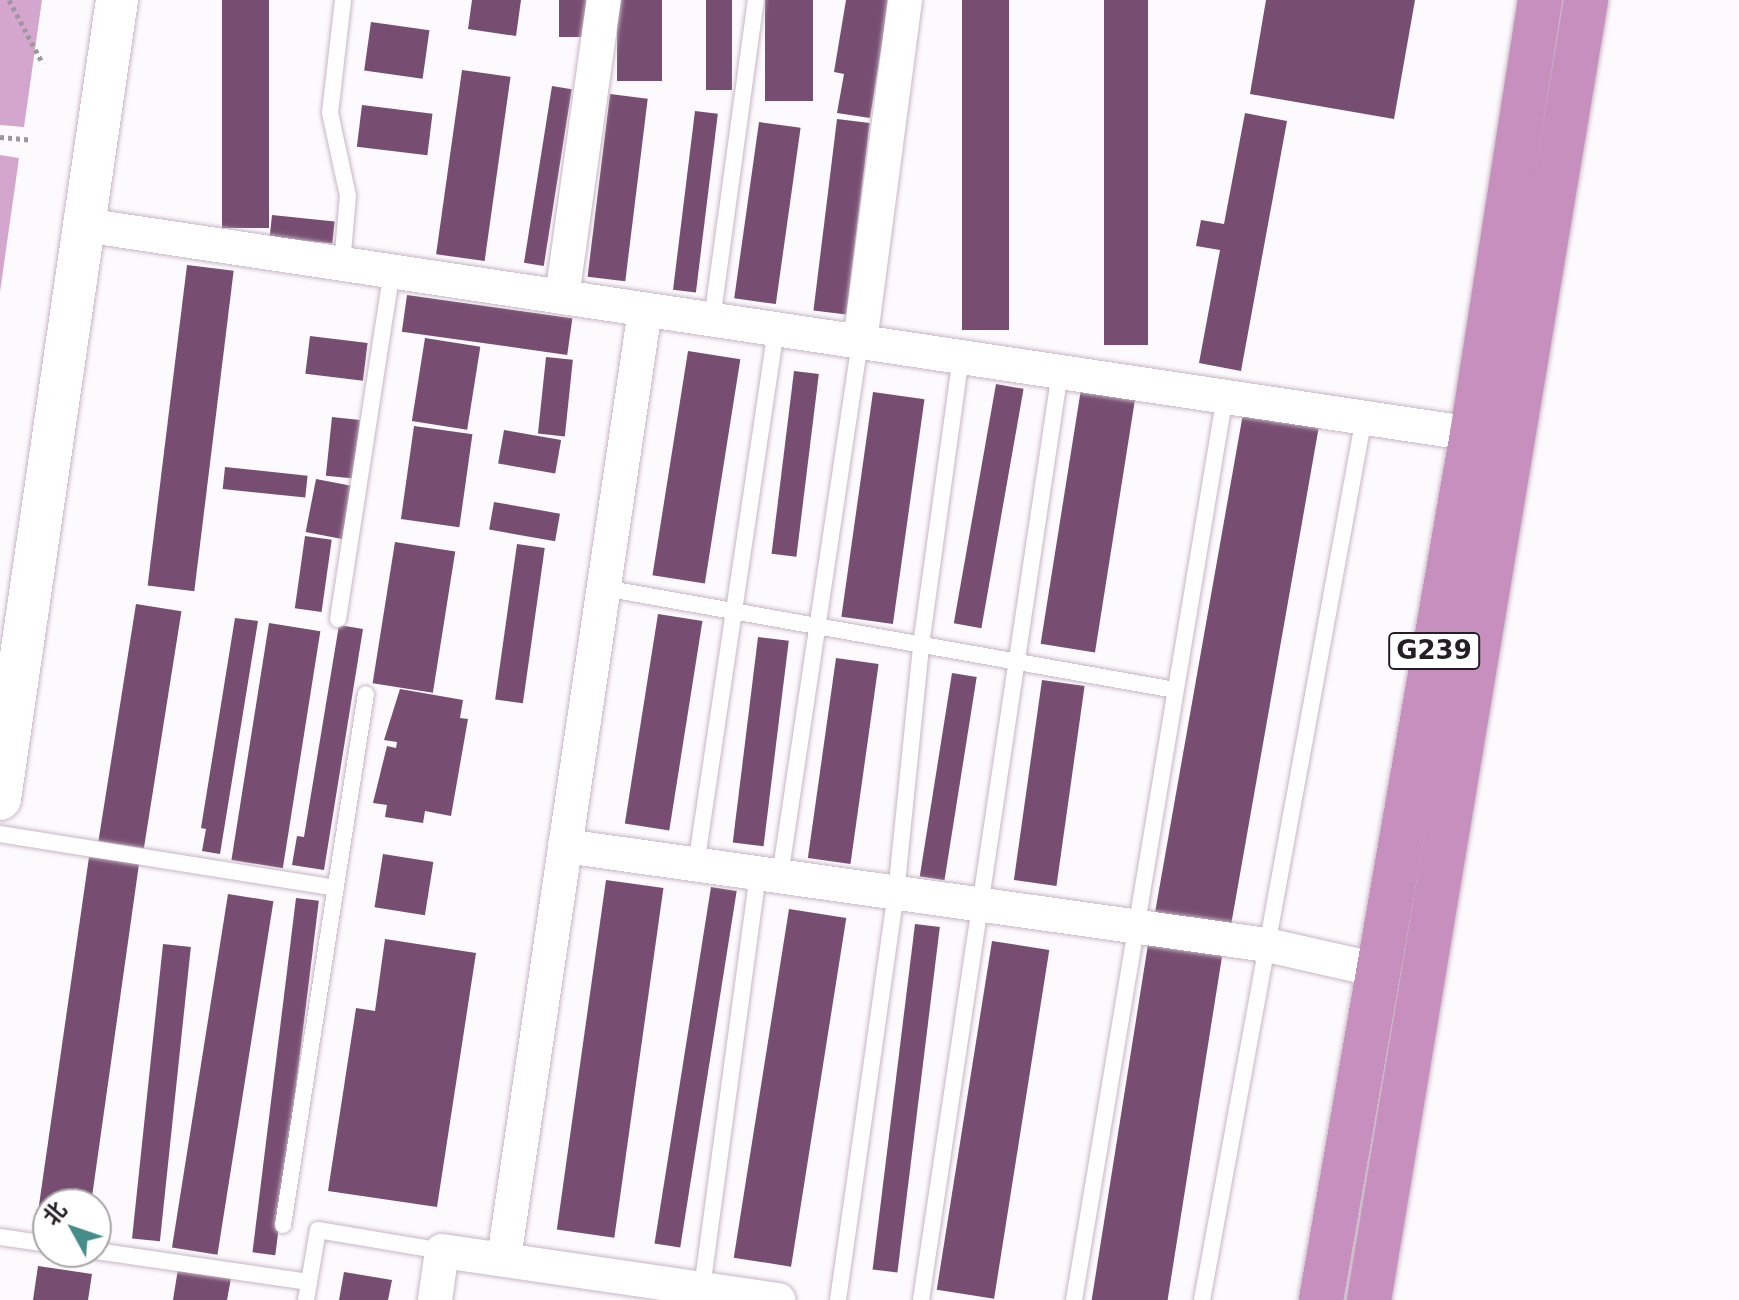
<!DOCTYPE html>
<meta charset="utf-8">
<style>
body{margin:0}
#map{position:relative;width:1739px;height:1300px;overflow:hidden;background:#fdfafd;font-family:"DejaVu Sans","Noto Sans SC",sans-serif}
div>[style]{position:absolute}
.forest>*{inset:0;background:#d5a6cd}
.building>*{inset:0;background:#774e71;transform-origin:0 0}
.path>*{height:5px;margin-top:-2.5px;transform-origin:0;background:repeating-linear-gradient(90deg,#9c989c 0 4px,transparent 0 8px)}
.roads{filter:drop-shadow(0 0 2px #c7b6c4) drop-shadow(0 0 2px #c7b6c4)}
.service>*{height:16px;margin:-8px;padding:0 8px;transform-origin:8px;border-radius:8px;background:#fff}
.minor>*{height:34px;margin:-17px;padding:0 17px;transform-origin:17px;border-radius:17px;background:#fff}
.tertiary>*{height:42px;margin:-21px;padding:0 21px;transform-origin:21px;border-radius:21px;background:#fff}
.trunk>*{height:44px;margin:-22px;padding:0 22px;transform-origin:22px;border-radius:22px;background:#c68fbe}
span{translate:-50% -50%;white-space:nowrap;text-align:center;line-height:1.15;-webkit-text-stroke:8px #fff;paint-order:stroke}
.shield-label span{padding:2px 6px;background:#fff;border:2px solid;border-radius:6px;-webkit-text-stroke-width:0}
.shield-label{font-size:26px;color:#251f24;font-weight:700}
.north{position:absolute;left:32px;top:1188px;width:80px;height:80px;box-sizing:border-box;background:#fff;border:2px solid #a8a5a7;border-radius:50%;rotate:310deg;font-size:22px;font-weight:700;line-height:32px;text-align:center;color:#251f24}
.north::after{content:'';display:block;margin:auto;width:28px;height:36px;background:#468d89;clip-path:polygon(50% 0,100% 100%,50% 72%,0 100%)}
</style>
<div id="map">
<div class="forest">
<i style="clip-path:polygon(0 0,42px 0,24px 127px,0 125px)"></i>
<i style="clip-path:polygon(0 155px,19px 158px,0 292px)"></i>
</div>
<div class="building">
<i style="left:222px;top:0;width:47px;height:228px"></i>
<i style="clip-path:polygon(472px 0,521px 0,516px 36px,468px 29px)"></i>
<i style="left:559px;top:0;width:28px;height:37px"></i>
<i style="left:617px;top:0;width:45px;height:81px"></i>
<i style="left:706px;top:0;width:26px;height:90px"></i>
<i style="left:765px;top:0;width:48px;height:101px"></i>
<i style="clip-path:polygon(846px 0,889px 0,870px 118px,837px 113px,844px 74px,834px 72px)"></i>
<i style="left:962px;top:0;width:47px;height:330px"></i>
<i style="left:1104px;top:0;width:44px;height:345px"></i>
<i style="clip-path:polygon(1266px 0,1415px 0,1394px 119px,1250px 94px)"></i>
<i style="left:371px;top:22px;width:59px;height:49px;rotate:8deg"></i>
<i style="left:462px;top:70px;width:49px;height:186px;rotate:8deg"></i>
<i style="left:552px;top:86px;width:20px;height:179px;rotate:9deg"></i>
<i style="left:610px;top:94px;width:38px;height:184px;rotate:7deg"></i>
<i style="left:362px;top:105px;width:71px;height:42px;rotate:7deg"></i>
<i style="left:695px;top:111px;width:23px;height:180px;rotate:7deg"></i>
<i style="clip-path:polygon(1245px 113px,1287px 121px,1241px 371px,1199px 363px,1220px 250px,1196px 246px,1201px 220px,1224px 224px)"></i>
<i style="left:837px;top:119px;width:33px;height:193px;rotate:7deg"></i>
<i style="left:759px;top:122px;width:42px;height:178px;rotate:8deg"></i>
<i style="left:272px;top:215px;width:63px;height:22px;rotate:6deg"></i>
<i style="left:187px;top:265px;width:47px;height:323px;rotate:7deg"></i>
<i style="left:407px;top:295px;width:167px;height:37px;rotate:8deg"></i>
<i style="left:310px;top:336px;width:58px;height:38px;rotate:7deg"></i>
<i style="left:425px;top:338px;width:56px;height:84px;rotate:9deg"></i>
<i style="left:688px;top:351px;width:53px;height:227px;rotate:9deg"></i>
<i style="left:546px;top:357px;width:27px;height:77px;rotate:6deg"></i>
<i style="left:794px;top:371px;width:25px;height:184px;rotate:7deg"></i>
<i style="left:996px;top:384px;width:28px;height:243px;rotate:10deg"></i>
<i style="left:1081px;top:389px;width:55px;height:258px;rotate:9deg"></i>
<i style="left:873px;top:392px;width:52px;height:227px;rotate:8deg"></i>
<i style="left:1244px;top:408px;width:77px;height:523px;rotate:10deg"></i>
<i style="left:332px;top:417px;width:28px;height:59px;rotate:6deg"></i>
<i style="left:414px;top:426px;width:59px;height:94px;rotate:8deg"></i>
<i style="left:504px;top:430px;width:58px;height:34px;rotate:10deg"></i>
<i style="left:225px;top:467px;width:83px;height:22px;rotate:6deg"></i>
<i style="left:316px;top:479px;width:37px;height:54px;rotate:11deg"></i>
<i style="left:494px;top:502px;width:67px;height:28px;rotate:10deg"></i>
<i style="left:305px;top:536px;width:27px;height:73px;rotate:8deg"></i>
<i style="left:395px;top:542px;width:61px;height:143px;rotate:9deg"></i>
<i style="left:517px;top:544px;width:28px;height:157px;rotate:8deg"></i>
<i style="left:136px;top:604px;width:46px;height:240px;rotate:9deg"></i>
<i style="left:658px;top:614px;width:45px;height:212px;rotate:9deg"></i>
<i style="clip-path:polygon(235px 618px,258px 621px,220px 854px,202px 851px,206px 829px,201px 828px)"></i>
<i style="left:269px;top:623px;width:52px;height:240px;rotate:9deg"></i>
<i style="clip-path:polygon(339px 625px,363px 629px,324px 870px,292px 865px,297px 836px,304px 837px)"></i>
<i style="left:758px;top:637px;width:31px;height:207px;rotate:7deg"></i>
<i style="left:836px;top:658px;width:43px;height:202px;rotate:8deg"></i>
<i style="left:952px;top:673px;width:25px;height:206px;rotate:9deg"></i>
<i style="left:1042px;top:680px;width:43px;height:202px;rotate:8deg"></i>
<i style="clip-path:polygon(400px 689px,463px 700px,460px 718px,468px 719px,451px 816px,425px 811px,423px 823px,385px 817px,387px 805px,373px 803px,387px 746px,396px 748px,397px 742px,384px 740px)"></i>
<i style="left:383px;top:854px;width:51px;height:54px;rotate:9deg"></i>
<i style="clip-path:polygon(89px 857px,139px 864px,91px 1204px,48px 1204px,48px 1235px,35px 1233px)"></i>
<i style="left:606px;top:880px;width:58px;height:353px;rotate:8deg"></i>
<i style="left:711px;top:887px;width:26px;height:361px;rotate:9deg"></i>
<i style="left:228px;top:894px;width:46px;height:358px;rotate:9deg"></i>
<i style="left:296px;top:898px;width:23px;height:357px;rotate:7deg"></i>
<i style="left:789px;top:909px;width:58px;height:353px;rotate:9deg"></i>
<i style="left:915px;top:924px;width:25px;height:348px;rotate:7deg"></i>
<i style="left:1149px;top:938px;width:75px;height:367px;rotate:9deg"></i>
<i style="clip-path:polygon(385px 939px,476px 953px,437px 1207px,328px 1191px,356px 1008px,375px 1011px)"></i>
<i style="left:992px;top:941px;width:58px;height:353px;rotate:9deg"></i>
<i style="left:163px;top:944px;width:28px;height:296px;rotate:6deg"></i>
<i style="clip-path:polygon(38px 1266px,92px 1274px,88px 1300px,33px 1300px)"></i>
<i style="clip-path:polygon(178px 1269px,231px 1278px,227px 1300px,173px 1300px)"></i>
<i style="clip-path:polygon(344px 1272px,392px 1280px,388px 1300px,339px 1300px)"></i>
</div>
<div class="path">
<i style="left:9px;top:0;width:72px;rotate:62deg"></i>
<i style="left:0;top:137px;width:32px;rotate:5deg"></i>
</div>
<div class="roads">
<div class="service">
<i style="left:342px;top:264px;width:68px;rotate:-85deg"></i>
<i style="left:348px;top:196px;width:85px;rotate:-102.2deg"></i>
<i style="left:330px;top:113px;width:114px;rotate:-83.4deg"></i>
<i style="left:712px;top:320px;width:323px;rotate:-82.2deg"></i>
<i style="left:604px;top:588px;width:580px;rotate:10.13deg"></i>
<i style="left:338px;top:619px;width:352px;rotate:-81.2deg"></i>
<i style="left:0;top:834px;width:340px;rotate:9.1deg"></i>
<i style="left:696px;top:865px;width:541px;rotate:-81.5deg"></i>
<i style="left:780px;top:876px;width:540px;rotate:-81.48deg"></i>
<i style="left:283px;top:1225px;width:537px;rotate:-81.12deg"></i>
<i style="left:0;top:1237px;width:49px;rotate:8.3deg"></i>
<i style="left:96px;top:1251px;width:215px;rotate:8.3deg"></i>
<i style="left:702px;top:1288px;width:419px;rotate:-82.3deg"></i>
<i style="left:306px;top:1300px;width:71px;rotate:-80.3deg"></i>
<i style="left:318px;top:1230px;width:126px;rotate:9.6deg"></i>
<i style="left:838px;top:1300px;width:411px;rotate:-81.9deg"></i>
<i style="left:896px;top:893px;width:249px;rotate:-84.2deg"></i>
<i style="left:921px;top:645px;width:291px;rotate:-82.1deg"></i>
<i style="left:921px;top:1300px;width:938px;rotate:-81.48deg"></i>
<i style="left:1074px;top:1300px;width:917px;rotate:-80.52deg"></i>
<i style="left:1202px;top:1300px;width:898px;rotate:-79.6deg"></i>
</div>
<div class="minor">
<i style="left:84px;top:225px;width:1404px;rotate:8.56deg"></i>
<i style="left:562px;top:297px;width:300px;rotate:-82deg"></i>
<i style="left:860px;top:342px;width:345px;rotate:-82.5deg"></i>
<i style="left:565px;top:846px;width:709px;rotate:8.03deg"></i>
<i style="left:1267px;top:945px;width:114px;rotate:12.7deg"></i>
<i style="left:504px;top:1258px;width:958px;rotate:-81.54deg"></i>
<i style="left:435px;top:1300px;width:49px;rotate:-81.9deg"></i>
<i style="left:442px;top:1251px;width:340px;rotate:8.3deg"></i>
</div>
<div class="tertiary">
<i style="left:0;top:799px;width:808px;rotate:-81.67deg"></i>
</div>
<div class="trunk">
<i style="left:1321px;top:1300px;width:879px;rotate:-80.11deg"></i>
<i style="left:1472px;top:434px;width:439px;rotate:-81.1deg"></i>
<i style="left:1369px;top:1300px;width:1318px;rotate:-80.52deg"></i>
</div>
</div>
<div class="shield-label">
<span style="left:1434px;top:651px">G239</span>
</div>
<div class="north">北</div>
</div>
